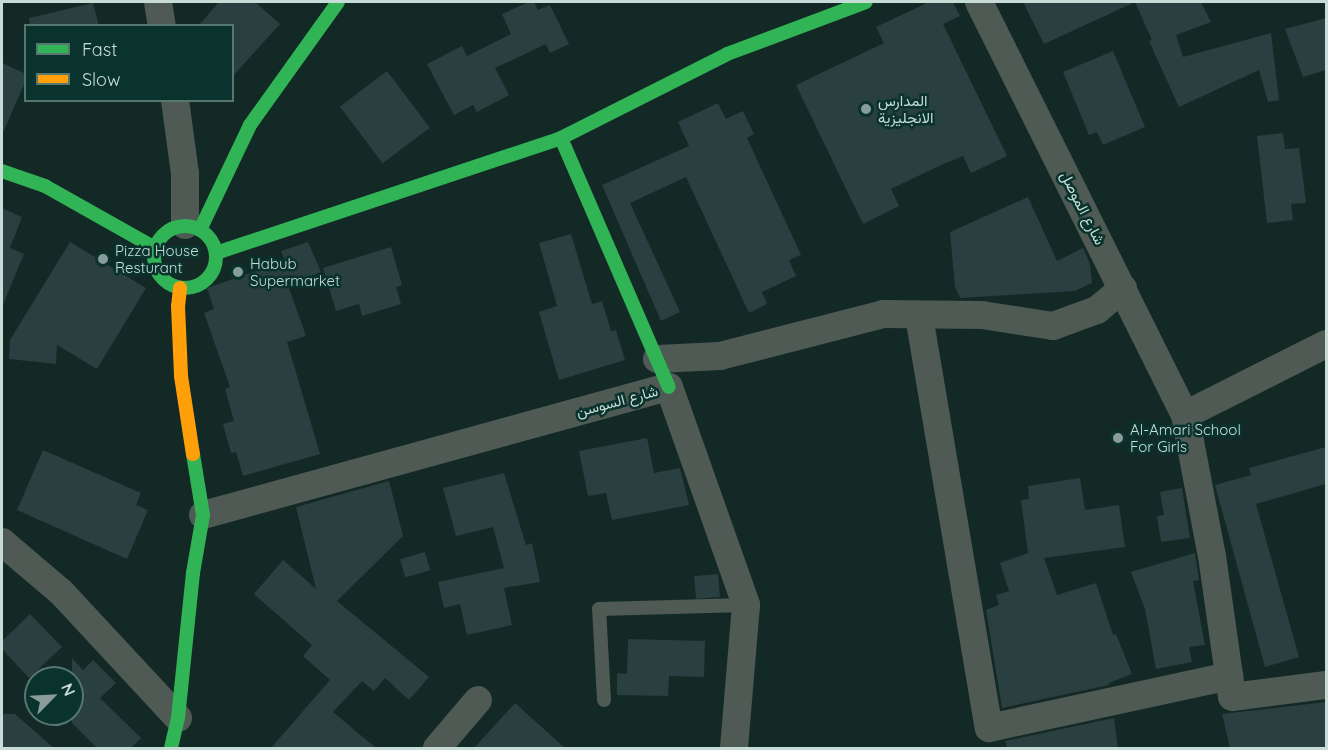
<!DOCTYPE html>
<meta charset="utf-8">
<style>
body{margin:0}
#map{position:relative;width:1328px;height:750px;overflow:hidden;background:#132926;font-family:Quicksand,Vazirmatn,sans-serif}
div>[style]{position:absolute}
.building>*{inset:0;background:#2a3f3f;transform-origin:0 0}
.lane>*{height:14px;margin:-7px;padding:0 7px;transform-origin:7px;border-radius:7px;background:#4e5a53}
.street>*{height:28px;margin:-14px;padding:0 14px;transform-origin:14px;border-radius:14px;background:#4e5a53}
.fast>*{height:14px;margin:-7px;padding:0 7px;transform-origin:7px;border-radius:7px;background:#30b455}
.fast>.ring{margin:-7px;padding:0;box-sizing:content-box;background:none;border:14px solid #30b455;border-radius:50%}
.slow>*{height:14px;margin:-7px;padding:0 7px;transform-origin:7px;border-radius:7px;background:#ff9f0a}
.dots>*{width:16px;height:16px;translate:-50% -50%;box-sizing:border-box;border:3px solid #09332c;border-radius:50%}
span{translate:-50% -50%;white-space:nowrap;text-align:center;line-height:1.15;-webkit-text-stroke:5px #09332c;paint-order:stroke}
.poi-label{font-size:15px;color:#c7dcd7}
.left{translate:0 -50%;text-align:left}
.street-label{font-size:15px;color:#c7dcd7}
.frame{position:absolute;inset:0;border:3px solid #c7dcd7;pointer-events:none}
.legend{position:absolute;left:24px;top:24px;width:210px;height:78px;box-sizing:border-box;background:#09332c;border:2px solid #557770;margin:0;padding:8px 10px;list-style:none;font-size:18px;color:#c7dcd7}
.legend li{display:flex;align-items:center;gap:12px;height:30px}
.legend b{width:30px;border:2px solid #557770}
.north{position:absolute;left:24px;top:666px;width:60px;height:60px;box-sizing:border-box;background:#09332c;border:2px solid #557770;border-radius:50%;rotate:66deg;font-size:16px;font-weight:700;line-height:24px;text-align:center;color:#c7dcd7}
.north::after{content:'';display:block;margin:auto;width:21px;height:27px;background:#889d99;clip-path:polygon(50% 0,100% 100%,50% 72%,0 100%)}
</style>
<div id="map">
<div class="building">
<i style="clip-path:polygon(219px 2px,255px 2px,280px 24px,232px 77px,232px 26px,198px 26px)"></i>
<i style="clip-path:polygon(529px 2px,534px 2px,538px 10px,550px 5px,569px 44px,550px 53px,546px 44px,495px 68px,509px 95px,477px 112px,473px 105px,454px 115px,427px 64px,462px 46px,467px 56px,511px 34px,502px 14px)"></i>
<i style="clip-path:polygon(929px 2px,953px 2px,960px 16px,943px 24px,1007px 156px,971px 173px,963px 156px,939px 166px,891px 189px,899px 206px,863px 224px,796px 85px,884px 43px,876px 27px)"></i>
<i style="clip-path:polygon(1023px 2px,1201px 2px,1211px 22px,1176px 35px,1183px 57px,1271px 33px,1279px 100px,1268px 102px,1259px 70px,1179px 107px,1149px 41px,1152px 40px,1135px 2px,1044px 44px)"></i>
<i style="clip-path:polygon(93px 3px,99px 26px,30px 26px,29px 18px)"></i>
<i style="clip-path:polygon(1326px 18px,1326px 70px,1303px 77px,1285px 29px)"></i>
<i style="clip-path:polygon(1113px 51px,1145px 127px,1103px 145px,1097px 132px,1089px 135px,1063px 72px)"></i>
<i style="clip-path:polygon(2px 63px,26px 74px,26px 80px,2px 135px)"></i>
<i style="left:387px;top:71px;width:71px;height:59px;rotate:53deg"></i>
<i style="clip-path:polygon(718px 103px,726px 119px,743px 111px,754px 134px,747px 138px,801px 255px,789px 260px,796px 276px,762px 292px,767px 304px,749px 313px,686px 177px,630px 203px,680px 312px,661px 321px,602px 185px,689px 146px,678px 122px)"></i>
<i style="clip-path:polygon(1283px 133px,1285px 149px,1299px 148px,1306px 203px,1291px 204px,1293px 220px,1267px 223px,1257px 136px)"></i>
<i style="clip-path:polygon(1028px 197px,1057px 261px,1083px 248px,1090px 264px,1092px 283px,1075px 291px,960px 298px,955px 287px,950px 232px)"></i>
<i style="clip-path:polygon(2px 208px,22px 217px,10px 248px,24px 254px,2px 307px)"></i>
<i style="clip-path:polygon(571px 234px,592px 304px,602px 301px,611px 331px,616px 330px,625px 360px,559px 380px,539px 312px,557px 306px,539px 243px)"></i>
<i style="clip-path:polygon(70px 242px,146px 288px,97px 369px,57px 345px,56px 364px,9px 359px,10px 340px)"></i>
<i style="clip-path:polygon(308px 242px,321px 272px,288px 285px,306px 336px,287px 342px,320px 454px,243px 476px,236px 452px,231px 453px,223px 424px,234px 421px,225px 389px,230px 387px,204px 313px,214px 309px,207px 288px,285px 261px,281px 251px)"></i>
<i style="clip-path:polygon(391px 247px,402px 285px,396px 287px,401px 304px,362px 316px,359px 304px,336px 311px,323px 268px)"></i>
<i style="clip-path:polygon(647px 438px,654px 473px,680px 468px,689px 505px,612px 520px,606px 493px,588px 496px,579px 451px)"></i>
<i style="clip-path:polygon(1326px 447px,1326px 484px,1256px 504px,1299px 657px,1265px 667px,1215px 485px,1251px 475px,1249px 468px)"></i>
<i style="clip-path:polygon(43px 450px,141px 493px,136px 505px,148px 510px,127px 559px,17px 510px)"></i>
<i style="clip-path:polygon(504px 473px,526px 545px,532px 543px,540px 582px,504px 588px,512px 625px,467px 635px,460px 604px,444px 608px,438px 582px,504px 568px,493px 527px,456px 536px,443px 488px)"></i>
<i style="clip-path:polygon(1080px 478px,1085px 510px,1119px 505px,1125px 547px,1044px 558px,1057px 595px,1096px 583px,1113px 635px,1116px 634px,1132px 674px,1109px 683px,1109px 685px,1002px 708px,986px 610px,999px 605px,996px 595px,1009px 591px,1000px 563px,1028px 553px,1021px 500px,1029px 499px,1028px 486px)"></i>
<i style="clip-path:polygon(389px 481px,403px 536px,337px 601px,429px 677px,409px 700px,385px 678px,374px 691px,362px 681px,333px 712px,376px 748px,271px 748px,330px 680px,303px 656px,312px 645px,254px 594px,283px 560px,316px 589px,296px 507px)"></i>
<i style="clip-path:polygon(1182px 488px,1190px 538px,1161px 542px,1157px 516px,1164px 515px,1160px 492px)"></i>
<i style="left:425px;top:552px;width:19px;height:26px;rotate:74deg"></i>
<i style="clip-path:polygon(1195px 553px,1199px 580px,1193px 581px,1205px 645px,1189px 647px,1192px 662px,1156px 669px,1145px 609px,1131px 572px)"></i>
<i style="left:718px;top:574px;width:23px;height:24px;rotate:85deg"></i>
<i style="clip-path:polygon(30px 614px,62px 647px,29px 678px,2px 649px,2px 641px)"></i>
<i style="clip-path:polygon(628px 639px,705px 641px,704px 677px,669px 676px,668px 696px,617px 695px,617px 673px,627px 674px)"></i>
<i style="clip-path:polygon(72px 658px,83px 670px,93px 660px,116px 683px,100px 698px,141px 738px,131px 748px,97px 748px,72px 723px)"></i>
<i style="clip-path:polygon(1326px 702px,1326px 748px,1230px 748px,1222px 714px)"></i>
<i style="clip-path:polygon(515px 703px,565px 748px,474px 748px)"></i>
<i style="clip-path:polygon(2px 714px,15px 714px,54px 748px,2px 748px)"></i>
<i style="clip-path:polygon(1114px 718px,1118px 748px,1007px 748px,1005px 741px)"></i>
</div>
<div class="lane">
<i style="left:604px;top:700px;width:91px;rotate:-93.1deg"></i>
<i style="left:599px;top:609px;width:147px;rotate:-1.6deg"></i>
</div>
<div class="street">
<i style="left:158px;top:2px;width:24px;rotate:81deg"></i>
<i style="left:979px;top:2px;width:462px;rotate:63.5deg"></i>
<i style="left:1185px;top:415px;width:144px;rotate:79.2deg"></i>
<i style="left:1212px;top:556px;width:142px;rotate:81.9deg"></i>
<i style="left:1232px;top:697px;width:95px;rotate:-7.3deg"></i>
<i style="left:175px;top:100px;width:75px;rotate:82.3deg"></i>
<i style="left:185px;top:174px;width:51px;rotate:90deg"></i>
<i style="left:919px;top:316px;width:418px;rotate:80.4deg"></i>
<i style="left:989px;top:728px;width:246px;rotate:-12.2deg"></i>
<i style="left:657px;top:359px;width:63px;rotate:-2.7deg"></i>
<i style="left:720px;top:356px;width:168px;rotate:-14.4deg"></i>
<i style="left:883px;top:314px;width:99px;rotate:0.6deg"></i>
<i style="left:982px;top:315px;width:72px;rotate:8.8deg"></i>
<i style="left:1053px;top:326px;width:47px;rotate:-20deg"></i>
<i style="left:1097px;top:310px;width:34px;rotate:-40deg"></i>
<i style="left:1185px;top:415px;width:158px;rotate:-26.7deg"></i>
<i style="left:203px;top:515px;width:483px;rotate:-15.4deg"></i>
<i style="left:669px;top:387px;width:231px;rotate:70.5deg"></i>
<i style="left:746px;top:605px;width:144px;rotate:94.8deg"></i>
<i style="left:2px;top:542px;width:77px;rotate:40.3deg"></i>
<i style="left:61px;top:592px;width:172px;rotate:47.1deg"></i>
<i style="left:437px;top:748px;width:63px;rotate:-49.5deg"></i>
</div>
<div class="fast">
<i style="left:561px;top:138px;width:186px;rotate:-26.8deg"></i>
<i style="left:727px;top:54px;width:148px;rotate:-20.5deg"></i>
<i style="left:2px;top:171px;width:46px;rotate:19.2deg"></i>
<i style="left:45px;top:186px;width:126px;rotate:29.4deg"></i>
<i class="ring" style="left:154px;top:226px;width:48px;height:48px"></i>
<i style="left:200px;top:230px;width:116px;rotate:-64.5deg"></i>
<i style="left:250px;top:125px;width:151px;rotate:-54.4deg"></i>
<i style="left:216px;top:253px;width:364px;rotate:-18.4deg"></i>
<i style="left:561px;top:138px;width:271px;rotate:66.6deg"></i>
<i style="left:171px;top:748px;width:31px;rotate:-77deg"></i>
<i style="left:178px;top:718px;width:146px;rotate:-84.1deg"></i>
<i style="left:193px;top:573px;width:59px;rotate:-80.2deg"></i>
<i style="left:203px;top:515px;width:62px;rotate:-99.3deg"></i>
</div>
<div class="slow">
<i style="left:180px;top:288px;width:18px;rotate:96deg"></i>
<i style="left:178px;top:306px;width:70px;rotate:87.5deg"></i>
<i style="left:181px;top:376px;width:79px;rotate:81.3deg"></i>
</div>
<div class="dots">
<i style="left:866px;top:109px;background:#889d99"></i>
<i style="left:103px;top:259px;background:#889d99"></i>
<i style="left:238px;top:272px;background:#889d99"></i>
<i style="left:1118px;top:438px;background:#889d99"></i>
</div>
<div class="poi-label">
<span class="left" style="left:878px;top:109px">المدارس<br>الانجليزية</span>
<span class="left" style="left:115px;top:259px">Pizza House<br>Resturant</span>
<span class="left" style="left:250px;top:272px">Habub<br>Supermarket</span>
<span class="left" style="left:1130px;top:438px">Al-Amari School<br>For Girls</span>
</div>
<div class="street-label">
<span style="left:1083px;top:208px;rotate:63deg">شارع الموصل</span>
<span style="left:617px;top:401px;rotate:-15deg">شارع السوسن</span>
</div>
<div class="frame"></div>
<ul class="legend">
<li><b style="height:8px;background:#30b455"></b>Fast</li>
<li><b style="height:8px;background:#ff9f0a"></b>Slow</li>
</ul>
<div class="north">N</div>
</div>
